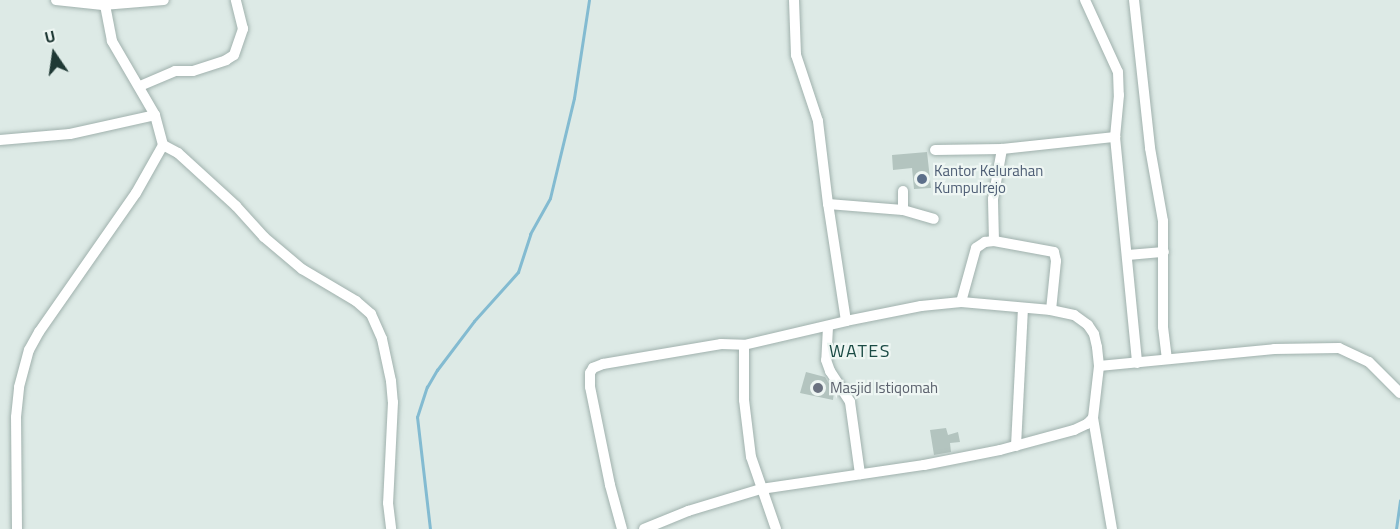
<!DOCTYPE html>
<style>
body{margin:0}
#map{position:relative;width:1400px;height:529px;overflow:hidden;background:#ddeae6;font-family:"Titillium Web",sans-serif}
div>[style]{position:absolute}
.stream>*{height:3px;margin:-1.5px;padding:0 1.5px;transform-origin:1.5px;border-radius:1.5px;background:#83bbd1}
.building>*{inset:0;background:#b3c4bf}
.roads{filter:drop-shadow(0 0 2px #a0b1ad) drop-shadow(0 0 2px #a0b1ad)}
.minor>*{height:10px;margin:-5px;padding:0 5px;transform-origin:5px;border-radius:5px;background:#fff}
.dots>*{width:16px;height:16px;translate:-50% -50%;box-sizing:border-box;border:3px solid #eef6f3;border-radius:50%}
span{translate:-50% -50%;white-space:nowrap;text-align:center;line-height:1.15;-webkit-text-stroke:4.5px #eef6f3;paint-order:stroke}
.service-label{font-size:15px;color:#4e5e75}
.left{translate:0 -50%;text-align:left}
.worship-label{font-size:15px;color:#5b616d}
.quarter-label{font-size:18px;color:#1b4b45;letter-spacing:1.5px}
.north{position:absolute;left:24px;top:24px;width:60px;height:60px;-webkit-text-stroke:4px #eef6f3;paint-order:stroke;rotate:347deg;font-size:16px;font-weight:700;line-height:24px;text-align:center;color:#1f3935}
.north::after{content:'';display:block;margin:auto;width:21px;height:27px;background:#1f3935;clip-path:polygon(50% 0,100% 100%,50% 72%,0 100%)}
</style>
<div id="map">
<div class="stream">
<i style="left:430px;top:529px;width:113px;rotate:-96.6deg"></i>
<i style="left:417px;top:417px;width:32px;rotate:-72deg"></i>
<i style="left:427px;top:387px;width:20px;rotate:-60deg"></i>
<i style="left:437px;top:370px;width:61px;rotate:-52.9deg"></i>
<i style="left:474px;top:321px;width:66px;rotate:-48.1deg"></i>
<i style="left:518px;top:272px;width:40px;rotate:-72deg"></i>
<i style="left:530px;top:234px;width:41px;rotate:-60.9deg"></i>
<i style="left:550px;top:198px;width:103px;rotate:-76.5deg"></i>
<i style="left:574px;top:98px;width:99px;rotate:-81.3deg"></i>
<i style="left:1396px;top:529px;width:29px;rotate:-82deg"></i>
</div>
<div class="building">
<i style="clip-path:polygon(927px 152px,931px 188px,914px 189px,912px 168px,893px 170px,892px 155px)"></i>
<i style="clip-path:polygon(806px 372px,825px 377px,834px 392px,833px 400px,800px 393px)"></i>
<i style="clip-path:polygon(946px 428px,948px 435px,958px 432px,960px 442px,950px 443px,951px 452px,934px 455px,930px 430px)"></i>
</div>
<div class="roads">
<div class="minor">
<i style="left:56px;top:0;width:47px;rotate:6.1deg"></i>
<i style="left:103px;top:5px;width:61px;rotate:-4.7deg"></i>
<i style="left:1085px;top:0;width:79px;rotate:65.4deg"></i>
<i style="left:1118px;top:72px;width:23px;rotate:88deg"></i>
<i style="left:1119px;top:95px;width:42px;rotate:95.4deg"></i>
<i style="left:1115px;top:137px;width:227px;rotate:84.4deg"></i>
<i style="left:1134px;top:0;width:149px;rotate:83.8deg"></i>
<i style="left:1150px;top:148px;width:74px;rotate:79.9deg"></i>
<i style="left:1163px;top:221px;width:106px;rotate:90deg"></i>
<i style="left:1163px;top:327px;width:32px;rotate:83deg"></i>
<i style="left:140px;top:86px;width:38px;rotate:-23deg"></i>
<i style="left:175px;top:71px;width:18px"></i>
<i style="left:193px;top:71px;width:35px;rotate:-18deg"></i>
<i style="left:226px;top:60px;width:9px;rotate:-32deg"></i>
<i style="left:234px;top:55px;width:28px;rotate:-71deg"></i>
<i style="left:243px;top:29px;width:30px;rotate:-104deg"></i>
<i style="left:0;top:140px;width:70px;rotate:-4.9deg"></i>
<i style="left:70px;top:134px;width:87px;rotate:-12.6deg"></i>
<i style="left:163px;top:145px;width:17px;rotate:28deg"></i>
<i style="left:178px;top:153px;width:79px;rotate:42.4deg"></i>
<i style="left:236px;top:206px;width:42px;rotate:47.9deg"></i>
<i style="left:264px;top:237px;width:50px;rotate:40.1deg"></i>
<i style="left:302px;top:269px;width:63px;rotate:30.7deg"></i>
<i style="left:356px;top:301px;width:20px;rotate:41deg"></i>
<i style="left:371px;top:314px;width:27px;rotate:66deg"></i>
<i style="left:382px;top:339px;width:43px;rotate:77.9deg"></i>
<i style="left:391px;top:381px;width:21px;rotate:85deg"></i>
<i style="left:393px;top:402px;width:101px;rotate:92.8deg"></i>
<i style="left:388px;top:503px;width:26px;rotate:83deg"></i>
<i style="left:935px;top:150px;width:67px;rotate:-0.9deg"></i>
<i style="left:1002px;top:149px;width:114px;rotate:-6.1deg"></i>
<i style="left:828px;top:204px;width:75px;rotate:4.6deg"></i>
<i style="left:903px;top:210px;width:32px;rotate:16deg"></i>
<i style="left:903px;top:210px;width:19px;rotate:-90deg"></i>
<i style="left:994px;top:241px;width:42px;rotate:-91.4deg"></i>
<i style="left:993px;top:199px;width:51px;rotate:-79.8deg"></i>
<i style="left:1128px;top:255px;width:36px;rotate:-5deg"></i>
<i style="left:961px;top:302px;width:56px;rotate:-74.5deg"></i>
<i style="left:976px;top:248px;width:11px;rotate:-34deg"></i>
<i style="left:985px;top:242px;width:9px;rotate:-6deg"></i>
<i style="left:994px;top:241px;width:61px;rotate:10.4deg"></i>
<i style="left:1054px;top:252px;width:9px;rotate:77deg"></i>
<i style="left:1056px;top:261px;width:49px;rotate:95.8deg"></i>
<i style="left:828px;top:327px;width:33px;rotate:93deg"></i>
<i style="left:826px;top:360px;width:12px;rotate:70deg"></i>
<i style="left:830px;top:371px;width:37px;rotate:57deg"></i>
<i style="left:850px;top:402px;width:73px;rotate:82.1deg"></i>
<i style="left:1099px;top:366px;width:176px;rotate:-5.5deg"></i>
<i style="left:1274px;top:349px;width:65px;rotate:-0.9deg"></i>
<i style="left:1339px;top:348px;width:33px;rotate:25deg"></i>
<i style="left:1369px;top:362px;width:44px;rotate:45deg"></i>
<i style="left:1093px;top:418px;width:113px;rotate:80.3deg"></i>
<i style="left:1016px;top:446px;width:138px;rotate:-87.1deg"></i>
<i style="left:17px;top:529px;width:112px;rotate:-90.5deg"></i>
<i style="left:16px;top:417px;width:30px;rotate:-84deg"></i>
<i style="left:19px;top:387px;width:38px;rotate:-75deg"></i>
<i style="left:29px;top:350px;width:21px;rotate:-61deg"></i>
<i style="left:39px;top:332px;width:169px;rotate:-55.1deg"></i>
<i style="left:136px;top:193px;width:55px;rotate:-60.6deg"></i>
<i style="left:163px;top:145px;width:31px;rotate:-105deg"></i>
<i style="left:155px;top:115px;width:86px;rotate:-120.2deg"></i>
<i style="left:112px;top:41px;width:42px;rotate:-101deg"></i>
<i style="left:622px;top:529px;width:46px;rotate:-105.3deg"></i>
<i style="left:610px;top:485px;width:100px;rotate:-101.5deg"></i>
<i style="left:590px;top:387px;width:14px;rotate:-90deg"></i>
<i style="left:590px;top:373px;width:6px;rotate:-59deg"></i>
<i style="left:593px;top:368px;width:11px;rotate:-22deg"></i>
<i style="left:603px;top:364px;width:120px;rotate:-9.6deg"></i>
<i style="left:721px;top:344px;width:23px;rotate:2deg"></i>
<i style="left:644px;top:529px;width:48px;rotate:-22.2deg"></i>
<i style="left:688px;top:511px;width:76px;rotate:-16.8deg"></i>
<i style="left:761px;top:489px;width:165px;rotate:-8.4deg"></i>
<i style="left:924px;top:465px;width:77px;rotate:-11.2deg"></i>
<i style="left:1000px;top:450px;width:77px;rotate:-15.1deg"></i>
<i style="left:1074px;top:430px;width:14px;rotate:-25deg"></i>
<i style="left:1087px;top:424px;width:8px;rotate:-45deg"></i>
<i style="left:1093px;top:418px;width:52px;rotate:-83.4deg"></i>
<i style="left:1099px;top:366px;width:19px;rotate:-96deg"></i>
<i style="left:1097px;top:347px;width:13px;rotate:-103deg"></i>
<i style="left:1094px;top:334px;width:11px;rotate:-124deg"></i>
<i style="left:1088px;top:325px;width:17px;rotate:-144deg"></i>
<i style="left:1074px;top:315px;width:24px;rotate:-168deg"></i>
<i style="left:1051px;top:310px;width:90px;rotate:-174.9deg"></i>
<i style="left:961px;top:302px;width:40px;rotate:174.3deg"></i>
<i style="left:921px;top:306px;width:76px;rotate:168.7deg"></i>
<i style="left:776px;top:529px;width:76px;rotate:-109.1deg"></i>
<i style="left:751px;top:457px;width:57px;rotate:-97deg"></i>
<i style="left:744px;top:400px;width:55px;rotate:-90deg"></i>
<i style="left:744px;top:345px;width:105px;rotate:-13.2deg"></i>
<i style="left:846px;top:321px;width:118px;rotate:-98.7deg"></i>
<i style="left:828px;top:204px;width:84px;rotate:-96.9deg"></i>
<i style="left:818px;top:121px;width:70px;rotate:-108.4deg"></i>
<i style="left:796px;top:55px;width:55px;rotate:-92.1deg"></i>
</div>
</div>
<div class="dots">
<i style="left:922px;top:179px;background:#5c6f8a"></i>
<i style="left:818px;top:388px;background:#6b7280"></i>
</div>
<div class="service-label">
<span class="left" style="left:934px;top:179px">Kantor Kelurahan<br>Kumpulrejo</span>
</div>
<div class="worship-label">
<span class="left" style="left:830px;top:388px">Masjid Istiqomah</span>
</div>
<div class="quarter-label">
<span style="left:860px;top:351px">WATES</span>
</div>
<div class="north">U</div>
</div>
